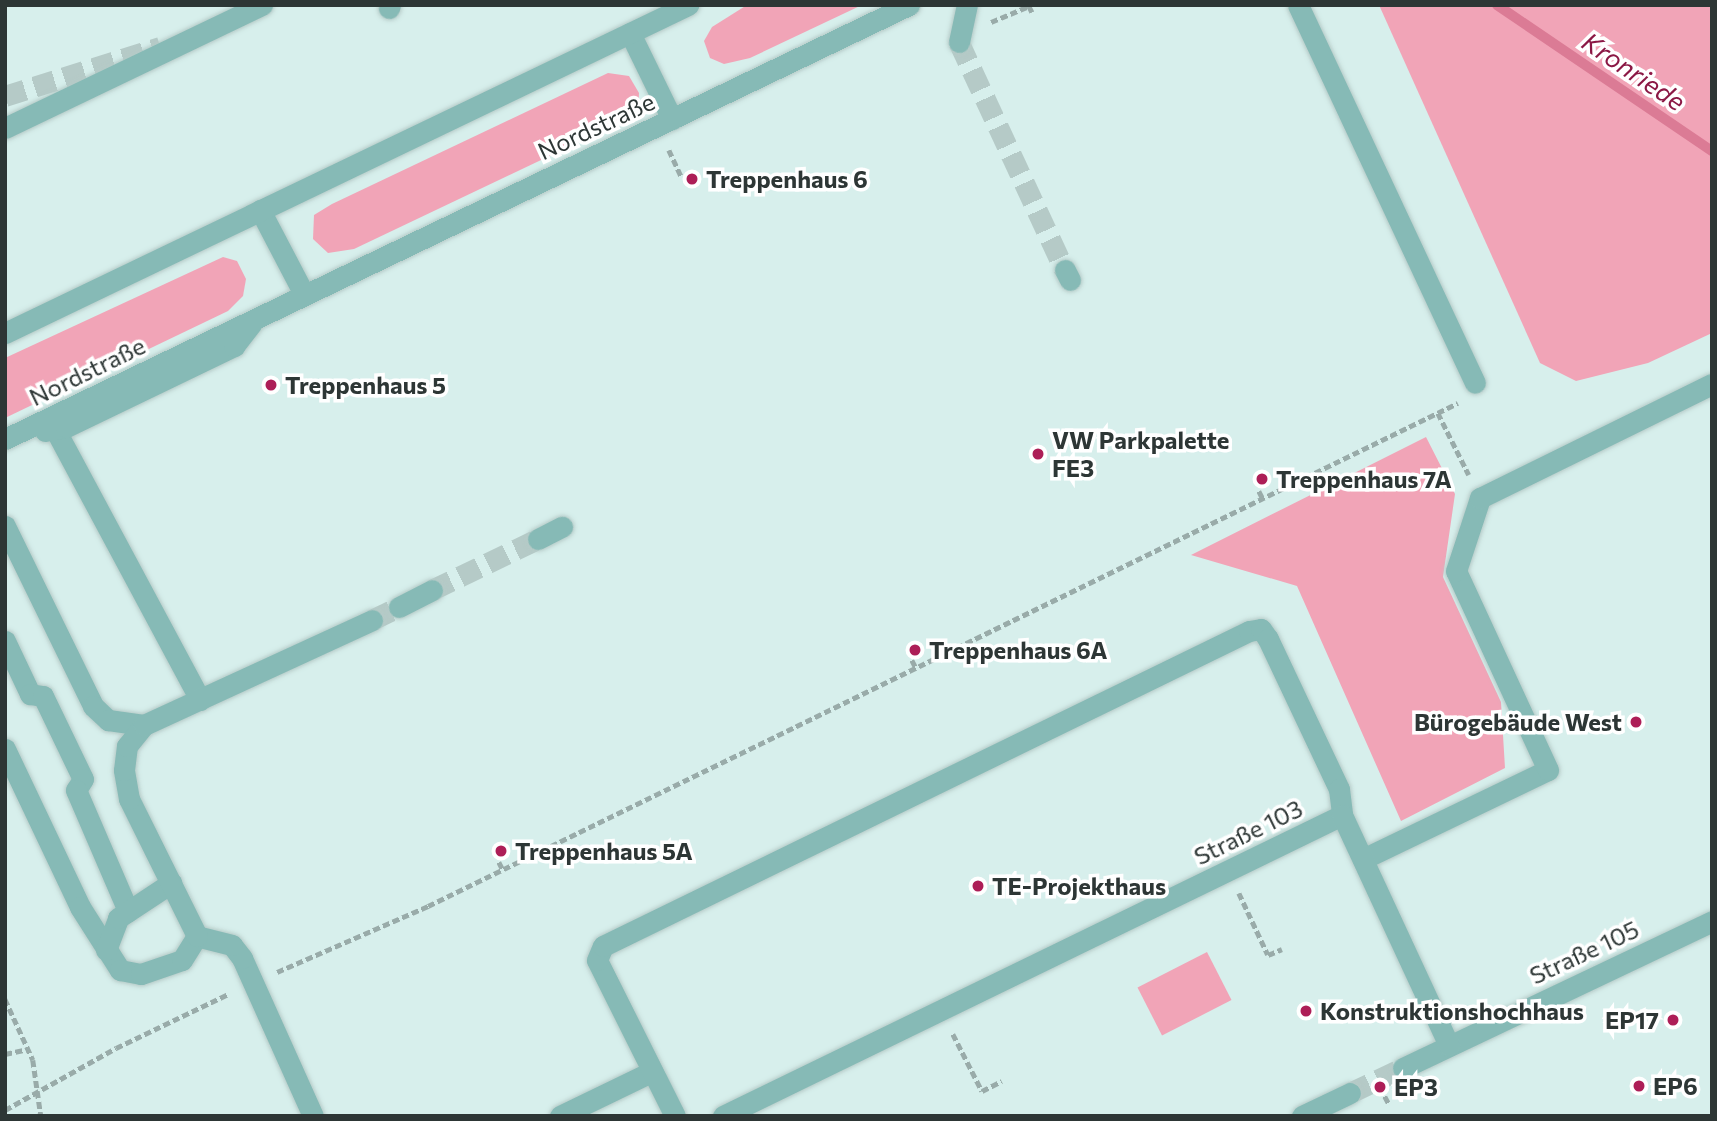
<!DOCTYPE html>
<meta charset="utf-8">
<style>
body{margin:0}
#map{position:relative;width:1717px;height:1121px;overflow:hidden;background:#d7efec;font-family:Commissioner,sans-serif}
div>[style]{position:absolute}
.green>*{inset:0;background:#f1a4b7;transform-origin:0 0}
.stream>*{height:10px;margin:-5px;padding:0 5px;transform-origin:5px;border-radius:5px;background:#db7b95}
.minor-tunnel>*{height:21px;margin-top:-10.5px;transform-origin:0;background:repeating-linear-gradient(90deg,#b5cac7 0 21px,transparent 0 31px)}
.path>*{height:4.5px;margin-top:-2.25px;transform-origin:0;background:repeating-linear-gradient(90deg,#99aba9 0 7px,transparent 0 10.5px)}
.roads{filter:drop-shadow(0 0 2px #b5cac7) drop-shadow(0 0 2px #b5cac7)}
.minor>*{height:21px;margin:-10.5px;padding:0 10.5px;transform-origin:10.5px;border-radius:10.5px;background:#86bab6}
.dots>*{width:19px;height:19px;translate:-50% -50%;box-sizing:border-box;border:4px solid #fff;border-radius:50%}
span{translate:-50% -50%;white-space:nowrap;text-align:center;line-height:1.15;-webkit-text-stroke:7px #fff;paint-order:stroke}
.street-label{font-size:24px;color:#2d3635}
.poi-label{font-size:24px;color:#2d3635;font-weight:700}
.left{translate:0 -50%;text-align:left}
.right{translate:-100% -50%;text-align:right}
.water-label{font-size:26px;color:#8b1845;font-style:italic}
.frame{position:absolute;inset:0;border:7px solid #2d3635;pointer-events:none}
</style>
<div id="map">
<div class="green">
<i style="clip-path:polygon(747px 5px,862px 5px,750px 58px,724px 64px,710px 58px,704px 41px,712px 27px)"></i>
<i style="clip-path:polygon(1379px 5px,1712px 5px,1712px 333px,1648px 363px,1576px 381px,1540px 363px)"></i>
<i style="clip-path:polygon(608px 73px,629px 76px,639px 93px,638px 110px,623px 121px,354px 249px,328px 253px,313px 239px,314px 215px,332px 204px)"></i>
<i style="clip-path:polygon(223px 257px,237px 261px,246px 279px,243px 296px,228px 311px,5px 418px,5px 358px)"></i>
<i style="clip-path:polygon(1426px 437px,1455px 494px,1443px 577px,1501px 702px,1505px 768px,1401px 821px,1297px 586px,1191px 555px)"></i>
<i style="left:1207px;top:952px;width:54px;height:78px;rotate:63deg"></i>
</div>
<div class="stream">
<i style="left:1497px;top:5px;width:260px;rotate:34.2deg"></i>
</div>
<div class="minor-tunnel">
<i style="left:959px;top:42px;width:251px;rotate:65.1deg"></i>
<i style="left:5px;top:96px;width:163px;rotate:-17.5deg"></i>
<i style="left:432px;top:590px;width:118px;rotate:-25.7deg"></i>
<i style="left:372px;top:620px;width:30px;rotate:-26deg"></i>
<i style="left:1350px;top:1093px;width:59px;rotate:-25.3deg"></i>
</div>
<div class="path">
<i style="left:991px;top:22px;width:41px;rotate:-22.8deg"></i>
<i style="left:1029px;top:6px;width:7px;rotate:63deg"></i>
<i style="left:669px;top:150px;width:31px;rotate:65deg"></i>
<i style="left:1438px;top:413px;width:69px;rotate:63.4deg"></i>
<i style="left:1259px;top:491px;width:9px;rotate:63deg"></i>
<i style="left:912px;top:660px;width:9px;rotate:63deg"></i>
<i style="left:499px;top:862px;width:9px;rotate:63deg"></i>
<i style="left:1239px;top:893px;width:68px;rotate:64.9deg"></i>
<i style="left:1268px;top:955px;width:15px;rotate:-23deg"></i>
<i style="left:277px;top:972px;width:165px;rotate:-23.6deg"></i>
<i style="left:428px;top:906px;width:1146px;rotate:-26.03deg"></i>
<i style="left:5px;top:999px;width:67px;rotate:65.3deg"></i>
<i style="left:33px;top:1060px;width:57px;rotate:81.9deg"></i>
<i style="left:953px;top:1034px;width:64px;rotate:63deg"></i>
<i style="left:982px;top:1091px;width:22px;rotate:-27deg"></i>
<i style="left:5px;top:1054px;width:25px;rotate:-12deg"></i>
<i style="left:1380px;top:1087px;width:19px;rotate:62deg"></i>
<i style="left:5px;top:1110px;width:127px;rotate:-29.2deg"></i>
<i style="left:116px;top:1048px;width:124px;rotate:-25.7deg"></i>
</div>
<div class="roads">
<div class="minor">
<i style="left:1298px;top:5px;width:417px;rotate:64.9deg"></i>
<i style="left:389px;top:8px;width:3px;rotate:-72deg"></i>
<i style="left:630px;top:33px;width:96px;rotate:64deg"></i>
<i style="left:959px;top:42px;width:38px;rotate:-78deg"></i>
<i style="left:5px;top:128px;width:285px;rotate:-25.6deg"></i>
<i style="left:260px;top:210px;width:95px;rotate:62.4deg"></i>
<i style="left:1065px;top:270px;width:11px;rotate:63deg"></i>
<i style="left:5px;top:333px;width:758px;rotate:-25.65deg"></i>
<i style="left:49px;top:418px;width:320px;rotate:61.8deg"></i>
<i style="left:45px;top:431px;width:21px;rotate:-11deg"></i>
<i style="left:66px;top:427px;width:187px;rotate:-25.7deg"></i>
<i style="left:234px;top:346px;width:29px;rotate:-52deg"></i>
<i style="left:5px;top:439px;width:1003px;rotate:-25.65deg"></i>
<i style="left:5px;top:526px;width:200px;rotate:63.9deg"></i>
<i style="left:93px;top:706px;width:21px;rotate:43deg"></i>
<i style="left:108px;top:720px;width:36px;rotate:8deg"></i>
<i style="left:538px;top:539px;width:27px;rotate:-27deg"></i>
<i style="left:399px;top:607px;width:37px;rotate:-27deg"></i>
<i style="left:5px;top:641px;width:59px;rotate:64.7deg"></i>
<i style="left:30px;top:694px;width:13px;rotate:9deg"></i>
<i style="left:43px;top:696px;width:92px;rotate:64.3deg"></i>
<i style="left:83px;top:779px;width:13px;rotate:122deg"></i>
<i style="left:76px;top:790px;width:132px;rotate:66.7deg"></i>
<i style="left:5px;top:749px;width:175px;rotate:64.6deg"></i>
<i style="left:80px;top:907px;width:75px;rotate:57.6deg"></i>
<i style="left:120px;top:970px;width:21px;rotate:11deg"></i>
<i style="left:141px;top:974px;width:43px;rotate:-18.9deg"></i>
<i style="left:182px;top:960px;width:28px;rotate:-58deg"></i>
<i style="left:1363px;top:859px;width:205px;rotate:-25.7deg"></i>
<i style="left:1548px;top:770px;width:219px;rotate:-114.8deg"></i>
<i style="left:1456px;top:571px;width:77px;rotate:-71.8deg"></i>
<i style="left:1480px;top:498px;width:258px;rotate:-26.2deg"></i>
<i style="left:106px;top:950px;width:34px;rotate:-69deg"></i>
<i style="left:118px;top:918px;width:64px;rotate:-33.4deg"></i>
<i style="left:1403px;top:1068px;width:342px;rotate:-25.4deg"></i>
<i style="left:313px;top:1116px;width:173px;rotate:-114.2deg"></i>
<i style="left:242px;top:958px;width:16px;rotate:-128deg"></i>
<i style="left:232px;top:945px;width:36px;rotate:-166deg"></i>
<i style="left:197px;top:936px;width:153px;rotate:-116.4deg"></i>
<i style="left:129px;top:799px;width:29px;rotate:-100deg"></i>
<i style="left:124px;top:770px;width:24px;rotate:-83deg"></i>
<i style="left:127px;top:746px;width:27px;rotate:-51deg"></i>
<i style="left:144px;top:725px;width:251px;rotate:-24.7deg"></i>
<i style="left:560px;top:1116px;width:101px;rotate:-25.8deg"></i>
<i style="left:675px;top:1116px;width:174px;rotate:-116.6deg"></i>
<i style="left:597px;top:960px;width:15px;rotate:-67deg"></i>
<i style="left:603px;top:946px;width:719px;rotate:-25.99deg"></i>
<i style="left:1249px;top:631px;width:12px;rotate:-9deg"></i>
<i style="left:1261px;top:629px;width:12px;rotate:55deg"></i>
<i style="left:1268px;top:639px;width:166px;rotate:64.7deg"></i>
<i style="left:1339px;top:789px;width:26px;rotate:83deg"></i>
<i style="left:723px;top:1116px;width:688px;rotate:-25.93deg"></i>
<i style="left:1342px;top:815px;width:254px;rotate:65.1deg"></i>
<i style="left:1302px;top:1116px;width:53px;rotate:-25.6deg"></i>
</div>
</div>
<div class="dots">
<i style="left:692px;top:179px;background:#ad1e57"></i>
<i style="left:271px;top:385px;background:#ad1e57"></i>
<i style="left:1038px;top:454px;background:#ad1e57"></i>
<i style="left:1262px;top:479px;background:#ad1e57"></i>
<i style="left:915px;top:650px;background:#ad1e57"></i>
<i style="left:1636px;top:722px;background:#ad1e57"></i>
<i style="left:501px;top:851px;background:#ad1e57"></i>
<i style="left:978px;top:886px;background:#ad1e57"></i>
<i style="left:1306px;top:1011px;background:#ad1e57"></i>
<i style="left:1673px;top:1020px;background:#ad1e57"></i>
<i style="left:1639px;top:1086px;background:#ad1e57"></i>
<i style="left:1380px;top:1087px;background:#ad1e57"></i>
</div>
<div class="street-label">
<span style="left:596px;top:126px;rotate:-25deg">Nordstraße</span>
<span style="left:87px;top:371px;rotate:-26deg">Nordstraße</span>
<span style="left:1248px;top:832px;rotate:-26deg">Straße 103</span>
<span style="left:1584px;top:952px;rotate:-25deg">Straße 105</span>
</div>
<div class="poi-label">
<span class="left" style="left:706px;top:179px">Treppenhaus 6</span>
<span class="left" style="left:285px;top:385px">Treppenhaus 5</span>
<span class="left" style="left:1052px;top:454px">VW Parkpalette<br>FE3</span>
<span class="left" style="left:1276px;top:479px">Treppenhaus 7A</span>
<span class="left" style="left:929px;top:650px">Treppenhaus 6A</span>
<span class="right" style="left:1622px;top:722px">Bürogebäude West</span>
<span class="left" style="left:515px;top:851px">Treppenhaus 5A</span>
<span class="left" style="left:992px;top:886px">TE-Projekthaus</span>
<span class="left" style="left:1320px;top:1011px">Konstruktionshochhaus</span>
<span class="right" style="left:1659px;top:1020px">EP17</span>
<span class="left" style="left:1653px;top:1086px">EP6</span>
<span class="left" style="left:1394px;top:1087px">EP3</span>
</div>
<div class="water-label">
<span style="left:1634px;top:71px;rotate:34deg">Kronriede</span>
</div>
<div class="frame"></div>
</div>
